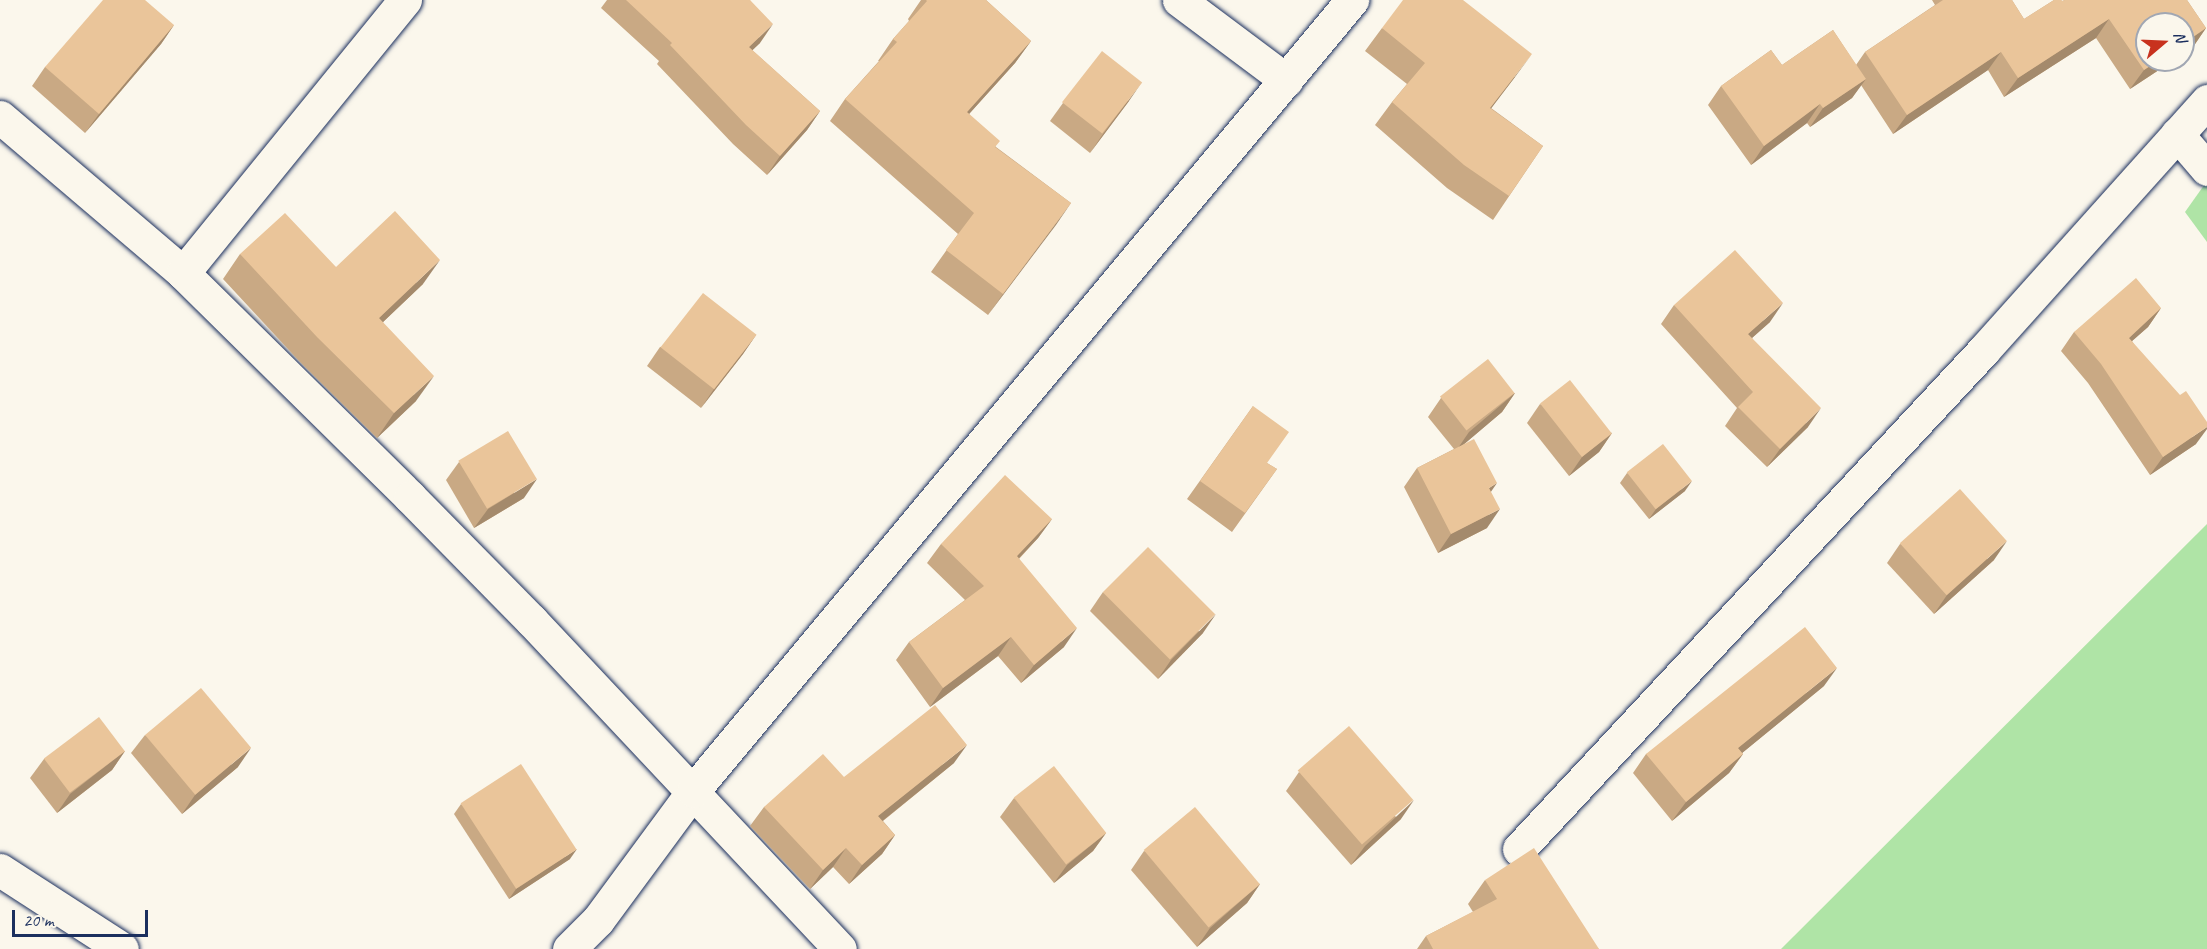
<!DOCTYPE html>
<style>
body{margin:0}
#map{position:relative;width:2207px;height:949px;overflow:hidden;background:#fbf7ec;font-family:Caveat,sans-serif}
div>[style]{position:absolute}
.green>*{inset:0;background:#afe4a6}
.roads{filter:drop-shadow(0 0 2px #1b2f5e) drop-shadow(0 0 2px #1b2f5e)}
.minor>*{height:33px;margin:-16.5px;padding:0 16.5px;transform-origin:16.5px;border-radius:16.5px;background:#fbf7ec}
.wall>*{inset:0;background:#c9a984}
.shaded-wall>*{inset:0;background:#a48a6c}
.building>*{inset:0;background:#eac59a;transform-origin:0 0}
span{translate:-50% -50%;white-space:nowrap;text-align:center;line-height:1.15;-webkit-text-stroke:5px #fbf7ec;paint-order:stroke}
.north{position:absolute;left:2135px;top:12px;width:60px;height:60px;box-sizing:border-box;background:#fbf7ec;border:2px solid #a1a7b3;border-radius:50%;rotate:71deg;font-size:16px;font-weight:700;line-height:24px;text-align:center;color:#1b2f5e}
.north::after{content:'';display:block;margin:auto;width:21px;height:27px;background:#c8321e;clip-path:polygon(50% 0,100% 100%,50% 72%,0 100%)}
.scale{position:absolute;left:12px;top:910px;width:136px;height:27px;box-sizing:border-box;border:3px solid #1b2f5e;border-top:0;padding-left:8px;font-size:18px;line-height:21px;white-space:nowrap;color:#1b2f5e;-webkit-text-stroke:4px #fbf7ec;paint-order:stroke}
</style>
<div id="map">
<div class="green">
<i style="clip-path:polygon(2207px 181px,2207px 242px,2185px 212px)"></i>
<i style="clip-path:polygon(2207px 524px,2207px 949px,1781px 949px)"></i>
</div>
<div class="roads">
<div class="minor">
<i style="left:1179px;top:0;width:134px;rotate:36.8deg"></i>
<i style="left:0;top:117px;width:240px;rotate:40.4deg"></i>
<i style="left:183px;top:273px;width:319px;rotate:44.6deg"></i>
<i style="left:410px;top:497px;width:173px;rotate:45.5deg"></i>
<i style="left:531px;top:620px;width:451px;rotate:46.8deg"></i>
<i style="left:2177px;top:134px;width:46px;rotate:49.4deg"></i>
<i style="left:183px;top:273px;width:352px;rotate:-50.9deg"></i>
<i style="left:1519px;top:849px;width:681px;rotate:-47.02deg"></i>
<i style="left:1983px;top:351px;width:336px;rotate:-48.1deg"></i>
<i style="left:0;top:870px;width:145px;rotate:32.9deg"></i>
<i style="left:569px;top:949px;width:41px;rotate:-45deg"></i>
<i style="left:598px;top:920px;width:160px;rotate:-53.6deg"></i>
<i style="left:693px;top:791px;width:1030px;rotate:-50.2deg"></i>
</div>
</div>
<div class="wall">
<i style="clip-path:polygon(607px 0,750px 0,760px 43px,752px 50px,820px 111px,807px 130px,767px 175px,733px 144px,657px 64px,659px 61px,601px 8px)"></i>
<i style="clip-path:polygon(921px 0,986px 0,1031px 41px,1015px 63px,969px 114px,996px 147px,1071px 203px,988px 315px,931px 272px,958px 234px,830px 121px,845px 99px,879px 61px,878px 61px,893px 39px,909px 21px,908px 19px)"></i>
<i style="clip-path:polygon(1932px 0,2012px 0,2024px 19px,2054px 0,2061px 0,2062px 1px,2065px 0,2187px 0,2206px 28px,2193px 47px,2183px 54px,2183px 24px,2147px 24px,2147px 60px,2174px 60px,2130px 89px,2096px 38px,2004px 97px,1988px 70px,1893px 134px,1861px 85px,1852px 98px,1810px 127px,1807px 123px,1751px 165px,1708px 105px,1721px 86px,1771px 50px,1782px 65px,1833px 30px,1856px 65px,1865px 52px,1935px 5px)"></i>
<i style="clip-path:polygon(174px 25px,161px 44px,85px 133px,32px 86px,45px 67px)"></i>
<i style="clip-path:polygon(1382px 28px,1515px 77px,1491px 108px,1543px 146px,1493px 220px,1447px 188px,1375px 125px,1392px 102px,1407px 84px,1365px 51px)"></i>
<i style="clip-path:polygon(1129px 101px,1090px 153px,1050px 121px,1063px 103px)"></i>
<i style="clip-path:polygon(240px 254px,336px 267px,423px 284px,383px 322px,416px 401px,377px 438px,300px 362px,223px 279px)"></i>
<i style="clip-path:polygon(1674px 305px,1770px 322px,1752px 338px,1808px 427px,1767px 467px,1725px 426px,1737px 408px,1661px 324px)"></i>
<i style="clip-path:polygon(2161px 308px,2148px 327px,2132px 341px,2196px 444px,2150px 475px,2088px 383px,2061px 351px,2074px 332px)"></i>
<i style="clip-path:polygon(756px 335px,743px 354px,701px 408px,647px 366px,660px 347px)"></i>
<i style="clip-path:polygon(1515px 393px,1502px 412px,1463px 445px,1491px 492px,1487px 528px,1438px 553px,1404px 487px,1417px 468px,1454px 449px,1428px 417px,1441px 398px)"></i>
<i style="clip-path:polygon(1540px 404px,1612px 433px,1599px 452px,1569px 476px,1527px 423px)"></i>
<i style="clip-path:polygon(1253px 406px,1267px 463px,1277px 469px,1232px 532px,1187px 499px)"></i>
<i style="clip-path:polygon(459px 462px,524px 498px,474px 528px,446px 480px)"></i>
<i style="clip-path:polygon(1627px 473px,1685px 491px,1649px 519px,1620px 483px)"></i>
<i style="clip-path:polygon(1052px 519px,1038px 538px,1019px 559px,1064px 647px,1021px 683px,998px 656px,930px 707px,896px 660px,909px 642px,965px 600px,927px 563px,941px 544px)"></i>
<i style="clip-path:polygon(1900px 544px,1994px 560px,1934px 614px,1887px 563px)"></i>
<i style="clip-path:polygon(1103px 592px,1203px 633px,1158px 679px,1090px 611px)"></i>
<i style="clip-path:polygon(1824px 686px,1742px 753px,1743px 754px,1729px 773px,1672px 821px,1633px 773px,1646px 754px)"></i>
<i style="clip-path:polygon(145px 735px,238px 767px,182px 814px,131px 753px)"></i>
<i style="clip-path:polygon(125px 751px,112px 770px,57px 813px,30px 778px,44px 759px)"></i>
<i style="clip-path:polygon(954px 763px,883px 821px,895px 835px,882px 854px,849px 884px,833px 867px,810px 889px,750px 826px,764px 807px,844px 777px)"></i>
<i style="clip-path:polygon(1299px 772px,1401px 819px,1351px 865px,1286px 791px)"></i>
<i style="clip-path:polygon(1014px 798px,1106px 833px,1093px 851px,1054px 883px,1000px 817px)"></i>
<i style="clip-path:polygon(461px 804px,570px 859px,509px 899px,454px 814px)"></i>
<i style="clip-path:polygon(1144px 851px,1260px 884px,1247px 903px,1197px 947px,1131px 870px)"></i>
<i style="clip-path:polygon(1485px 880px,1599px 949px,1417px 949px,1426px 936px,1473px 912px,1468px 904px)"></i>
</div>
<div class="shaded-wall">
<i style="clip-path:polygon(2109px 19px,2096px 38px,2004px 97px,2018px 78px)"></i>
<i style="clip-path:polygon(773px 24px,760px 43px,736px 66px,749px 47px)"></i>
<i style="clip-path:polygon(174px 25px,161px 44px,85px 133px,99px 114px)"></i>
<i style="clip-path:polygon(2206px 28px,2193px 47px,2183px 54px,2183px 44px)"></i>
<i style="clip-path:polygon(1031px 41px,1015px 63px,951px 134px,967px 112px)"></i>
<i style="clip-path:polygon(2001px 52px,1988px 70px,1893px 134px,1907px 115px)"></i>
<i style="clip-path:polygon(1532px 54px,1515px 77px,1474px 131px,1490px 108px)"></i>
<i style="clip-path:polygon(2159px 60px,2174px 60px,2130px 89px,2144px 70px)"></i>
<i style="clip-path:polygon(1866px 79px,1852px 98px,1810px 127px,1823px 108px)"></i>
<i style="clip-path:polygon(1142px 82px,1129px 101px,1090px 153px,1103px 134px)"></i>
<i style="clip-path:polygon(1820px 104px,1807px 123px,1751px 165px,1764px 146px)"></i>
<i style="clip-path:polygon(820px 111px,807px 130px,767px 175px,780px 156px)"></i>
<i style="clip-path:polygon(1071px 203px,1056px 225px,988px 315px,1003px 294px)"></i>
<i style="clip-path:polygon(440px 260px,423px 284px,362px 342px,379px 318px)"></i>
<i style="clip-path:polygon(1783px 303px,1770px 322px,1735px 353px,1748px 334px)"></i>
<i style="clip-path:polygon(2161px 308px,2148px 327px,2115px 356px,2129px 338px)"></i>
<i style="clip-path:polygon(756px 335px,743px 354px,701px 408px,714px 389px)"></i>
<i style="clip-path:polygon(434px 376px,416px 401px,377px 438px,394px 413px)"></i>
<i style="clip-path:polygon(1515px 393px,1502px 412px,1456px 451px,1469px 432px)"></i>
<i style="clip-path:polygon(1821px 408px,1808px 427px,1767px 467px,1780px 449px)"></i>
<i style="clip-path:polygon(2207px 427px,2207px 429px,2196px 444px,2150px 475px,2163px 457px)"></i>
<i style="clip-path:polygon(1612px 433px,1599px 452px,1569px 476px,1582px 457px)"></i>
<i style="clip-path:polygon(537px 479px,524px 498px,474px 528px,488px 509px)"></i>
<i style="clip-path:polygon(1692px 481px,1685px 491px,1649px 519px,1656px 509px)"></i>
<i style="clip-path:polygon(1497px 483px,1484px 502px,1489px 488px)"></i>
<i style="clip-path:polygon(1500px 509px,1487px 528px,1438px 553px,1451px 534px)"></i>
<i style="clip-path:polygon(1052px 519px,1038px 538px,1003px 575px,1017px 556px)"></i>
<i style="clip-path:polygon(2007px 541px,1994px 560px,1934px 614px,1947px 595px)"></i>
<i style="clip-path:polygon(1216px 614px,1203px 633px,1158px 679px,1171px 660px)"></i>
<i style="clip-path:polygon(1077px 628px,1064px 647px,1021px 683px,1034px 665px)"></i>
<i style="clip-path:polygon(1011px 637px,998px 656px,930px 707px,943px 688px)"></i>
<i style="clip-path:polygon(1837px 668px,1824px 686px,1725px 767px,1738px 748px)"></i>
<i style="clip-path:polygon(967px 745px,954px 763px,865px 835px,878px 816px)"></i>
<i style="clip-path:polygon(251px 748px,238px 767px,182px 814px,195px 795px)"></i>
<i style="clip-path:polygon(125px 751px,112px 770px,57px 813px,70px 794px)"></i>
<i style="clip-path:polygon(1743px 754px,1729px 773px,1672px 821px,1686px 802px)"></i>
<i style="clip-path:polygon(1414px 800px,1401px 819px,1351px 865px,1365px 846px)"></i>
<i style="clip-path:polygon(1106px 833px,1093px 851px,1054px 883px,1067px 865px)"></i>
<i style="clip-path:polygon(895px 835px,882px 854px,849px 884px,862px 865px)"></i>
<i style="clip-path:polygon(846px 848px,833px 867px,810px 889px,823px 870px)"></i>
<i style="clip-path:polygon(577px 849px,570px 859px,509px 899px,516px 889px)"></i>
<i style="clip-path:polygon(1260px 884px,1247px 903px,1197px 947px,1210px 928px)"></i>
</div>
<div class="building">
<i style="clip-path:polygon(103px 0,145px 0,174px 25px,99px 114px,45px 67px)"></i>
<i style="clip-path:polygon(626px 0,750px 0,773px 24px,749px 47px,820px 111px,780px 156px,746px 125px,670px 45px,672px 43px)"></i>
<i style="clip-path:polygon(926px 0,986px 0,1031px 41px,967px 112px,1000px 141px,995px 147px,1071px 203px,1003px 294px,946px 250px,974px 213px,845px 99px,897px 42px,893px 39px,927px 1px)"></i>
<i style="clip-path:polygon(1403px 0,1463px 0,1532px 54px,1490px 108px,1543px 146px,1509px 196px,1464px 165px,1392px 102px,1425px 63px,1382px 28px)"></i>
<i style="clip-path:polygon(1943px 0,2012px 0,2024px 19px,2054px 0,2061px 0,2062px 1px,2065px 0,2187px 0,2206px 28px,2183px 44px,2183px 24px,2147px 24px,2147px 60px,2159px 60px,2144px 70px,2109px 19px,2018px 78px,2001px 52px,1907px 115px,1865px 52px)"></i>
<i style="clip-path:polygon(1833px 30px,1866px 79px,1823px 108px,1820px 104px,1764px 146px,1721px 86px,1771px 50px,1782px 65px)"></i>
<i style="left:1102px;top:51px;width:51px;height:65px;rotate:38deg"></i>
<i style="clip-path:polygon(395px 211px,440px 260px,379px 318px,434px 376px,394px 413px,317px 337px,240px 254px,285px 213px,336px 267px)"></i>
<i style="clip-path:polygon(1735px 250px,1783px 303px,1748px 334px,1821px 408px,1780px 449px,1738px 407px,1753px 392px,1674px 305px)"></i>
<i style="clip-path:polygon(2136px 278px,2161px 308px,2129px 338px,2180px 395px,2186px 391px,2207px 422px,2207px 427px,2163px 457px,2101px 364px,2074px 332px)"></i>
<i style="left:703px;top:293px;width:68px;height:69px;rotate:38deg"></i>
<i style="left:1488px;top:359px;width:43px;height:61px;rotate:52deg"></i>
<i style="left:1570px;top:380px;width:68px;height:38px;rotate:52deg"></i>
<i style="clip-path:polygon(1253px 406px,1289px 432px,1267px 463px,1277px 469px,1245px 513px,1200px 481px)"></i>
<i style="left:508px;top:431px;width:56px;height:58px;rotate:59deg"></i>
<i style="clip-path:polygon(1474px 439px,1497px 483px,1489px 488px,1500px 509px,1451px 534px,1417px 468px)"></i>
<i style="left:1663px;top:444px;width:47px;height:46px;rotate:52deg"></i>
<i style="clip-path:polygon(1005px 475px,1052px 519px,1017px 556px,1077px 628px,1034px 665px,1011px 637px,943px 688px,909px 642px,984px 586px,941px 544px)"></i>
<i style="left:1960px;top:489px;width:70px;height:81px;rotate:48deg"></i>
<i style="left:1148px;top:547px;width:95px;height:64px;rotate:45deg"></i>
<i style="clip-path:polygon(1805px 627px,1837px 668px,1738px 748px,1743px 754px,1686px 802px,1646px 754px)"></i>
<i style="left:201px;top:688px;width:78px;height:73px;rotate:50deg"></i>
<i style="clip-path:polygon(935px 705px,967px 745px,878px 816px,895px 835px,862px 865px,846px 848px,823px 870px,764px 807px,823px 754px,844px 777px)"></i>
<i style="left:99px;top:717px;width:43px;height:69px;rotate:53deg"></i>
<i style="left:1349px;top:726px;width:98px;height:68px;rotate:49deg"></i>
<i style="left:521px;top:764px;width:102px;height:72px;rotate:57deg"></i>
<i style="left:1054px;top:766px;width:85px;height:51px;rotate:52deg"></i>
<i style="left:1195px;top:807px;width:101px;height:67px;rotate:50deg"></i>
<i style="clip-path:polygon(1534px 848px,1599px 949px,1433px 949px,1426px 936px,1497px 899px,1485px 880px)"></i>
</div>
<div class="north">N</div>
<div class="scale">20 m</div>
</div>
